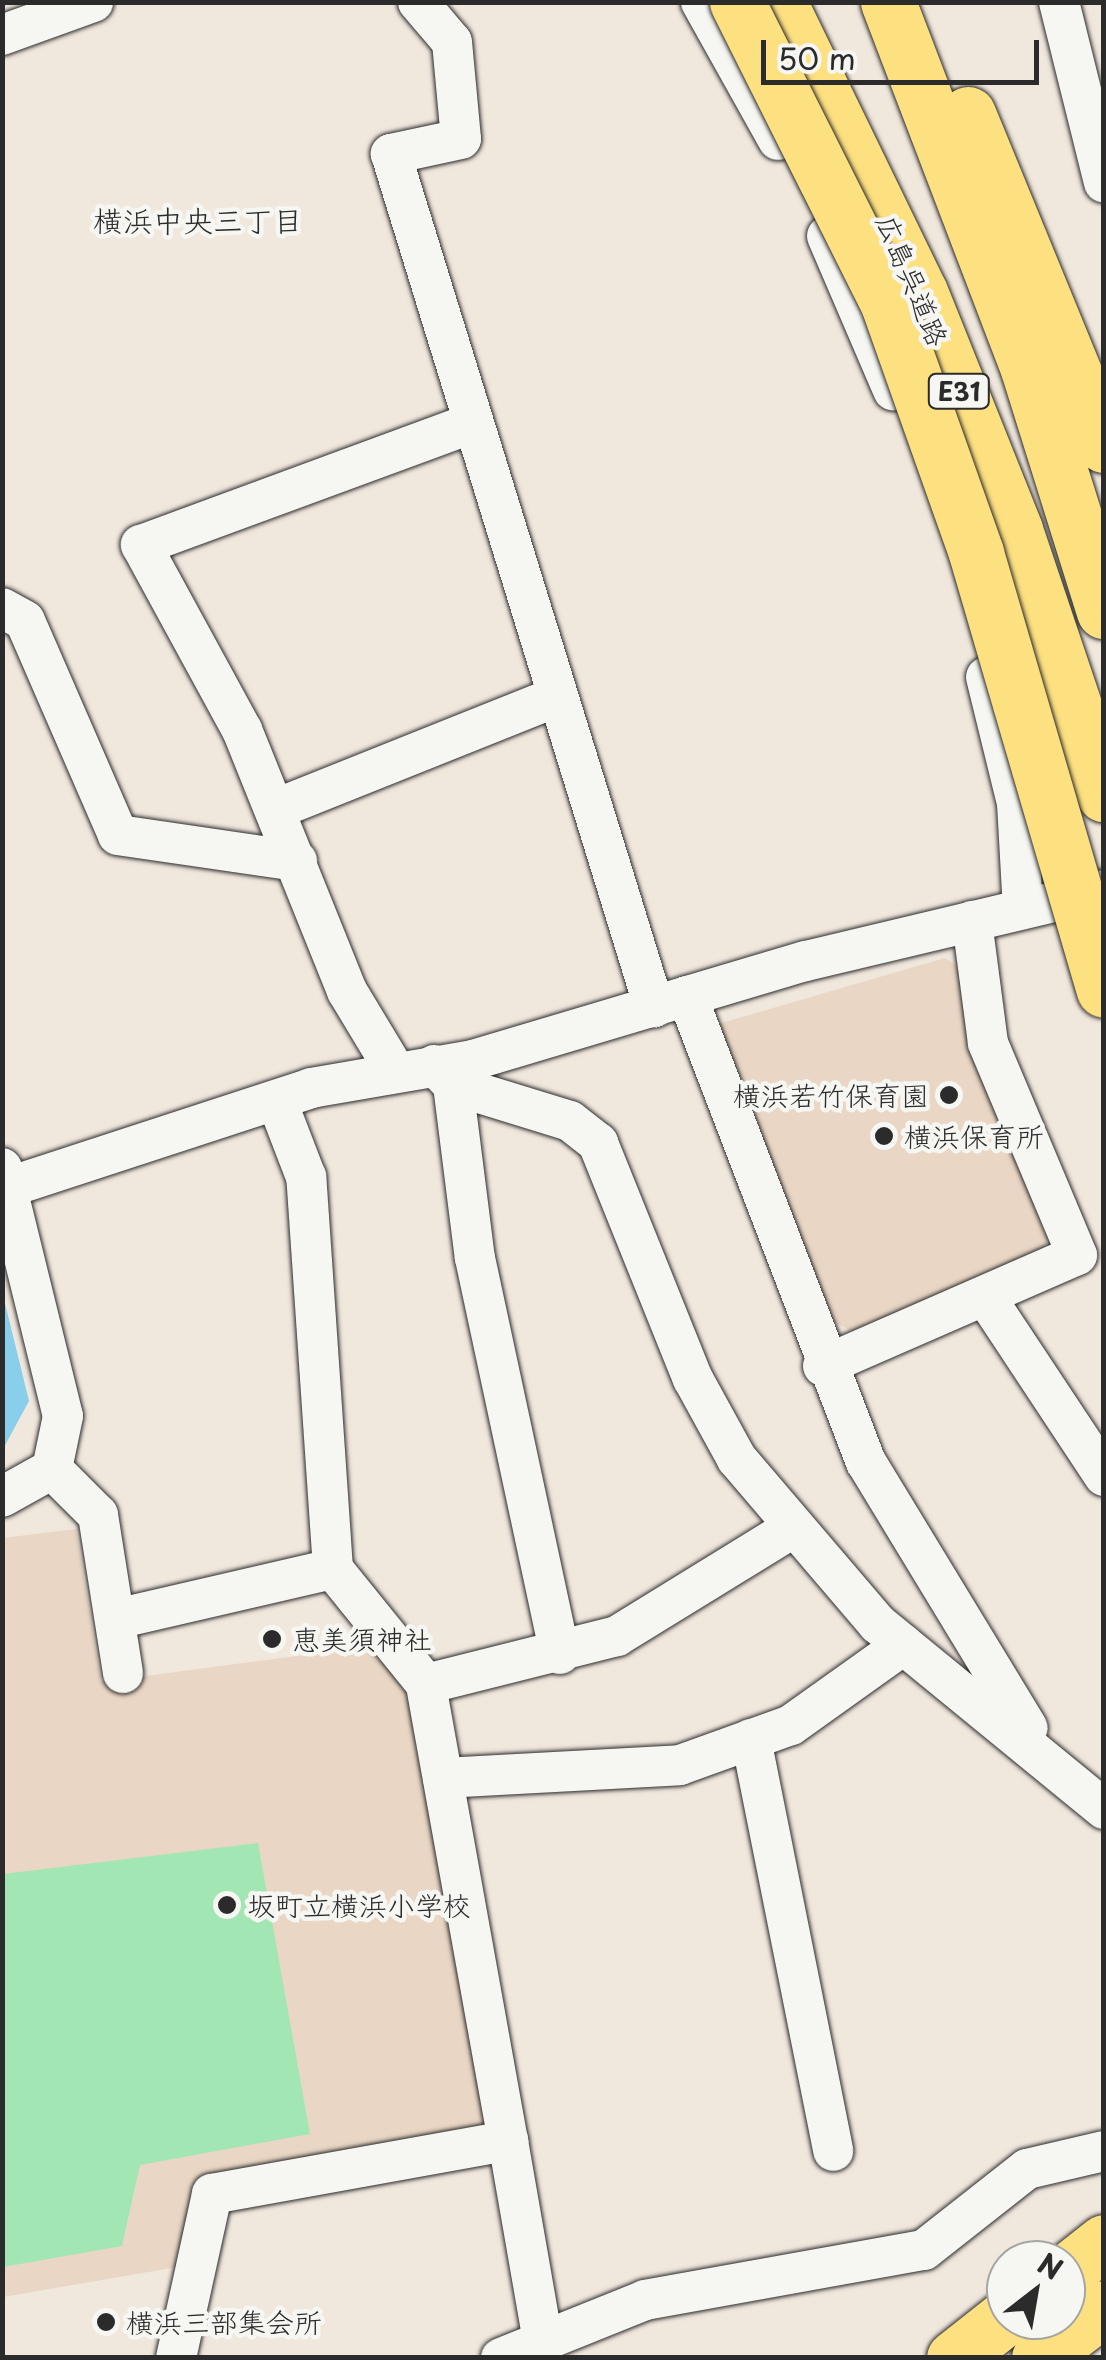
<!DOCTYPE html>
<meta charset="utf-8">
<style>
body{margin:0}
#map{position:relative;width:1106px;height:2360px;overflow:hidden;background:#f0e7dd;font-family:"Playpen Sans","Klee One",sans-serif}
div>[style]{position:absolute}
.built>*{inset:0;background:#e9d6c4}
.green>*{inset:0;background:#a2e7b3}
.water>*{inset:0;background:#89ceea}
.roads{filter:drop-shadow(0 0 2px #2b2b2b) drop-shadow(0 0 2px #2b2b2b)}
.minor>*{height:40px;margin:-20px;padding:0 20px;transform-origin:20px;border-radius:20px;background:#f6f6f2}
.highway>*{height:55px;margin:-27.5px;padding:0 27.5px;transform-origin:27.5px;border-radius:27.5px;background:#fde080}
.bridges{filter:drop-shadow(0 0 2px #2b2b2b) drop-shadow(0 0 2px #2b2b2b)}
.highway-bridge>*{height:55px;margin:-27.5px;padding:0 27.5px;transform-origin:27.5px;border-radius:27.5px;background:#fde080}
.dots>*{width:28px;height:28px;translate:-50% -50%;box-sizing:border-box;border:5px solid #f6f6f2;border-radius:50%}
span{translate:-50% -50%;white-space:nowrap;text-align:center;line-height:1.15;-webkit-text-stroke:9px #f6f6f2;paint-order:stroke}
.shield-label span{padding:2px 8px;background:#f6f6f2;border:2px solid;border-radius:8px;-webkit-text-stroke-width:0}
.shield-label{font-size:25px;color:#2b2b2b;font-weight:700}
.street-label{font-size:28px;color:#2b2b2b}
.poi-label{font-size:28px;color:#2b2b2b}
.right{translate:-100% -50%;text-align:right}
.left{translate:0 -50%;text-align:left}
.neighbourhood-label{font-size:30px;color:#2b2b2b}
.frame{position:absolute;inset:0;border:5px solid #2b2b2b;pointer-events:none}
.north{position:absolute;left:986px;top:2240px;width:100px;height:100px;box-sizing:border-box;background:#f6f6f2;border:2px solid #a5a5a2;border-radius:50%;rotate:31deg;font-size:28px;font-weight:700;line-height:40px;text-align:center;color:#2b2b2b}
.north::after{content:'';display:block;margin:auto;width:35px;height:45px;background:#2b2b2b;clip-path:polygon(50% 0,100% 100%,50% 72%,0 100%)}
.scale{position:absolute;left:761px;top:40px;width:278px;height:45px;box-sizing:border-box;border:5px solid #2b2b2b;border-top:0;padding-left:12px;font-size:30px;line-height:35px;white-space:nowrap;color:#2b2b2b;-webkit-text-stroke:8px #f6f6f2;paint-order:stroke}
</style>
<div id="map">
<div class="built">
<i style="clip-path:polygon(945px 958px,965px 972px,1051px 1233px,1040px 1254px,859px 1335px,821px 1315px,718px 1024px)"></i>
<i style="clip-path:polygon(76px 1529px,101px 1682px,364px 1647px,414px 1691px,489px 2118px,478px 2132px,199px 2179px,177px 2267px,3px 2297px,3px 1538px)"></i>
</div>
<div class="green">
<i style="clip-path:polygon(258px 1843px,310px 2134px,140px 2165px,122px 2246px,3px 2267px,3px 1874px)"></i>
</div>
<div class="water">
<i style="clip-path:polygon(3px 1295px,29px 1401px,3px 1449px,2px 1449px)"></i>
</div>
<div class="roads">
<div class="minor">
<i style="left:418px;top:2px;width:52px;rotate:49.6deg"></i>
<i style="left:452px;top:42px;width:97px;rotate:84.7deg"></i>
<i style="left:461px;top:139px;width:72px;rotate:167.9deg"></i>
<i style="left:391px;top:154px;width:893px;rotate:72.86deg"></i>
<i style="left:701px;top:2px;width:158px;rotate:60.8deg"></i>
<i style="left:1059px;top:2px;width:186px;rotate:76deg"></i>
<i style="left:2px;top:35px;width:97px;rotate:-19.9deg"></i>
<i style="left:827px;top:236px;width:168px;rotate:66.8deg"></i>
<i style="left:2px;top:608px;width:26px;rotate:29deg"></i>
<i style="left:25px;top:621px;width:233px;rotate:66.5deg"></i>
<i style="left:118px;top:835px;width:181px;rotate:8.3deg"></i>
<i style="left:986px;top:677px;width:130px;rotate:76.2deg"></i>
<i style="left:1017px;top:803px;width:106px;rotate:86.8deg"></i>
<i style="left:276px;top:809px;width:302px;rotate:-21.8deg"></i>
<i style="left:687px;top:996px;width:499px;rotate:69deg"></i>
<i style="left:866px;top:1462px;width:311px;rotate:58.7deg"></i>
<i style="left:434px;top:1065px;width:28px;rotate:46deg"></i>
<i style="left:453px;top:1085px;width:122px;rotate:17.1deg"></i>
<i style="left:570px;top:1121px;width:36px;rotate:38deg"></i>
<i style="left:598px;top:1143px;width:254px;rotate:68.1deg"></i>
<i style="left:693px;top:1379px;width:91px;rotate:61.2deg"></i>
<i style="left:737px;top:1459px;width:217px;rotate:49.5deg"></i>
<i style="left:878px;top:1624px;width:292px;rotate:39.3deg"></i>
<i style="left:394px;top:1069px;width:91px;rotate:-121.1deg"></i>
<i style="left:347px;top:991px;width:281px;rotate:-111.9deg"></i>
<i style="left:242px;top:730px;width:211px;rotate:-118.6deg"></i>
<i style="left:141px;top:545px;width:351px;rotate:-20.2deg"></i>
<i style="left:453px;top:1085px;width:174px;rotate:82.8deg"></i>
<i style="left:475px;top:1258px;width:405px;rotate:77.9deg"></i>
<i style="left:2px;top:1168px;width:255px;rotate:76.2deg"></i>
<i style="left:63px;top:1416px;width:54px;rotate:101.7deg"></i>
<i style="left:52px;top:1469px;width:57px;rotate:150.8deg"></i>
<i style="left:9px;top:1187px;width:318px;rotate:-18.1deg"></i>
<i style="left:311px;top:1088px;width:164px;rotate:-9.8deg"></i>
<i style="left:473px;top:1060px;width:347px;rotate:-16.6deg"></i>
<i style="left:806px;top:961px;width:306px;rotate:-13.4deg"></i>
<i style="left:985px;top:1296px;width:216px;rotate:56.5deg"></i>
<i style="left:823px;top:1366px;width:277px;rotate:-23.6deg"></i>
<i style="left:1077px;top:1255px;width:230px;rotate:-112.8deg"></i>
<i style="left:988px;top:1043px;width:123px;rotate:-97.5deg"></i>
<i style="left:52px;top:1469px;width:65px;rotate:45deg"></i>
<i style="left:98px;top:1515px;width:160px;rotate:81deg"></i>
<i style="left:116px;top:1619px;width:223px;rotate:-13deg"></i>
<i style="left:426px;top:1684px;width:197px;rotate:-14.1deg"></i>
<i style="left:617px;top:1636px;width:204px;rotate:-31.6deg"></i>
<i style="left:751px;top:1739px;width:420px;rotate:78.7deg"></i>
<i style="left:443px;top:1778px;width:237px;rotate:-3.1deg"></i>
<i style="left:680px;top:1765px;width:118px;rotate:-19.8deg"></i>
<i style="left:791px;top:1725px;width:138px;rotate:-35.5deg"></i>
<i style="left:508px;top:2141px;width:204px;rotate:80.1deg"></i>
<i style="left:176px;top:2358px;width:168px;rotate:-77.6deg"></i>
<i style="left:212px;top:2194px;width:301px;rotate:-10.2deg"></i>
<i style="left:508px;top:2141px;width:464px;rotate:-100.2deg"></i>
<i style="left:426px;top:1684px;width:148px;rotate:-129deg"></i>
<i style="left:333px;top:1569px;width:393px;rotate:-93.9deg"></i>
<i style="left:306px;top:1177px;width:78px;rotate:-111deg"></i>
<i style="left:501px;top:2358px;width:155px;rotate:-21.9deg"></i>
<i style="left:645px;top:2300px;width:283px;rotate:-10.2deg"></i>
<i style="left:924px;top:2250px;width:131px;rotate:-38.2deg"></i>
<i style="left:1027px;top:2169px;width:79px;rotate:-13.2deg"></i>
</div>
<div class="highway">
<i style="left:779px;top:2px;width:322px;rotate:64.1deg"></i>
<i style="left:920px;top:292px;width:256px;rotate:68.2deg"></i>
<i style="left:1015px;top:530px;width:279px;rotate:71.4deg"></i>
<i style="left:888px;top:2px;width:393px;rotate:69.1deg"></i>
<i style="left:1028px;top:369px;width:254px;rotate:72.6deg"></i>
<i style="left:968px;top:114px;width:358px;rotate:67.7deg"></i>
<i style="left:1066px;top:2272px;width:48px;rotate:-38.3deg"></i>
<i style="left:954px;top:2358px;width:66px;rotate:-38.3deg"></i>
<i style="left:1039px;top:2358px;width:82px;rotate:-37.6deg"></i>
</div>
</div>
<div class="bridges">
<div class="highway-bridge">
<i style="left:737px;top:2px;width:338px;rotate:63.4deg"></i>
<i style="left:888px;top:304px;width:264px;rotate:70.5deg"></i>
<i style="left:976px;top:553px;width:455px;rotate:73.7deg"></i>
</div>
</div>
<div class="dots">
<i style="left:949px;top:1095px;background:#2b2b2b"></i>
<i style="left:884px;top:1136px;background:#2b2b2b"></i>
<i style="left:272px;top:1639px;background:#2b2b2b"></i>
<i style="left:227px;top:1905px;background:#2b2b2b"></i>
<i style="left:106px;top:2322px;background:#2b2b2b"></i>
</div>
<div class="shield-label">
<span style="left:959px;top:391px">E31</span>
</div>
<div class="street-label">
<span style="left:913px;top:280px;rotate:67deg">広島呉道路</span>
</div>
<div class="poi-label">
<span class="right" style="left:929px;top:1095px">横浜若竹保育園</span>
<span class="left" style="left:904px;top:1136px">横浜保育所</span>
<span class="left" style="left:292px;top:1639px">恵美須神社</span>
<span class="left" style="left:247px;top:1905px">坂町立横浜小学校</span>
<span class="left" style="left:126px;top:2322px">横浜三部集会所</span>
</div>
<div class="neighbourhood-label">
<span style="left:198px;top:220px">横浜中央三丁目</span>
</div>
<div class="frame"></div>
<div class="north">N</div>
<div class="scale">50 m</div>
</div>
